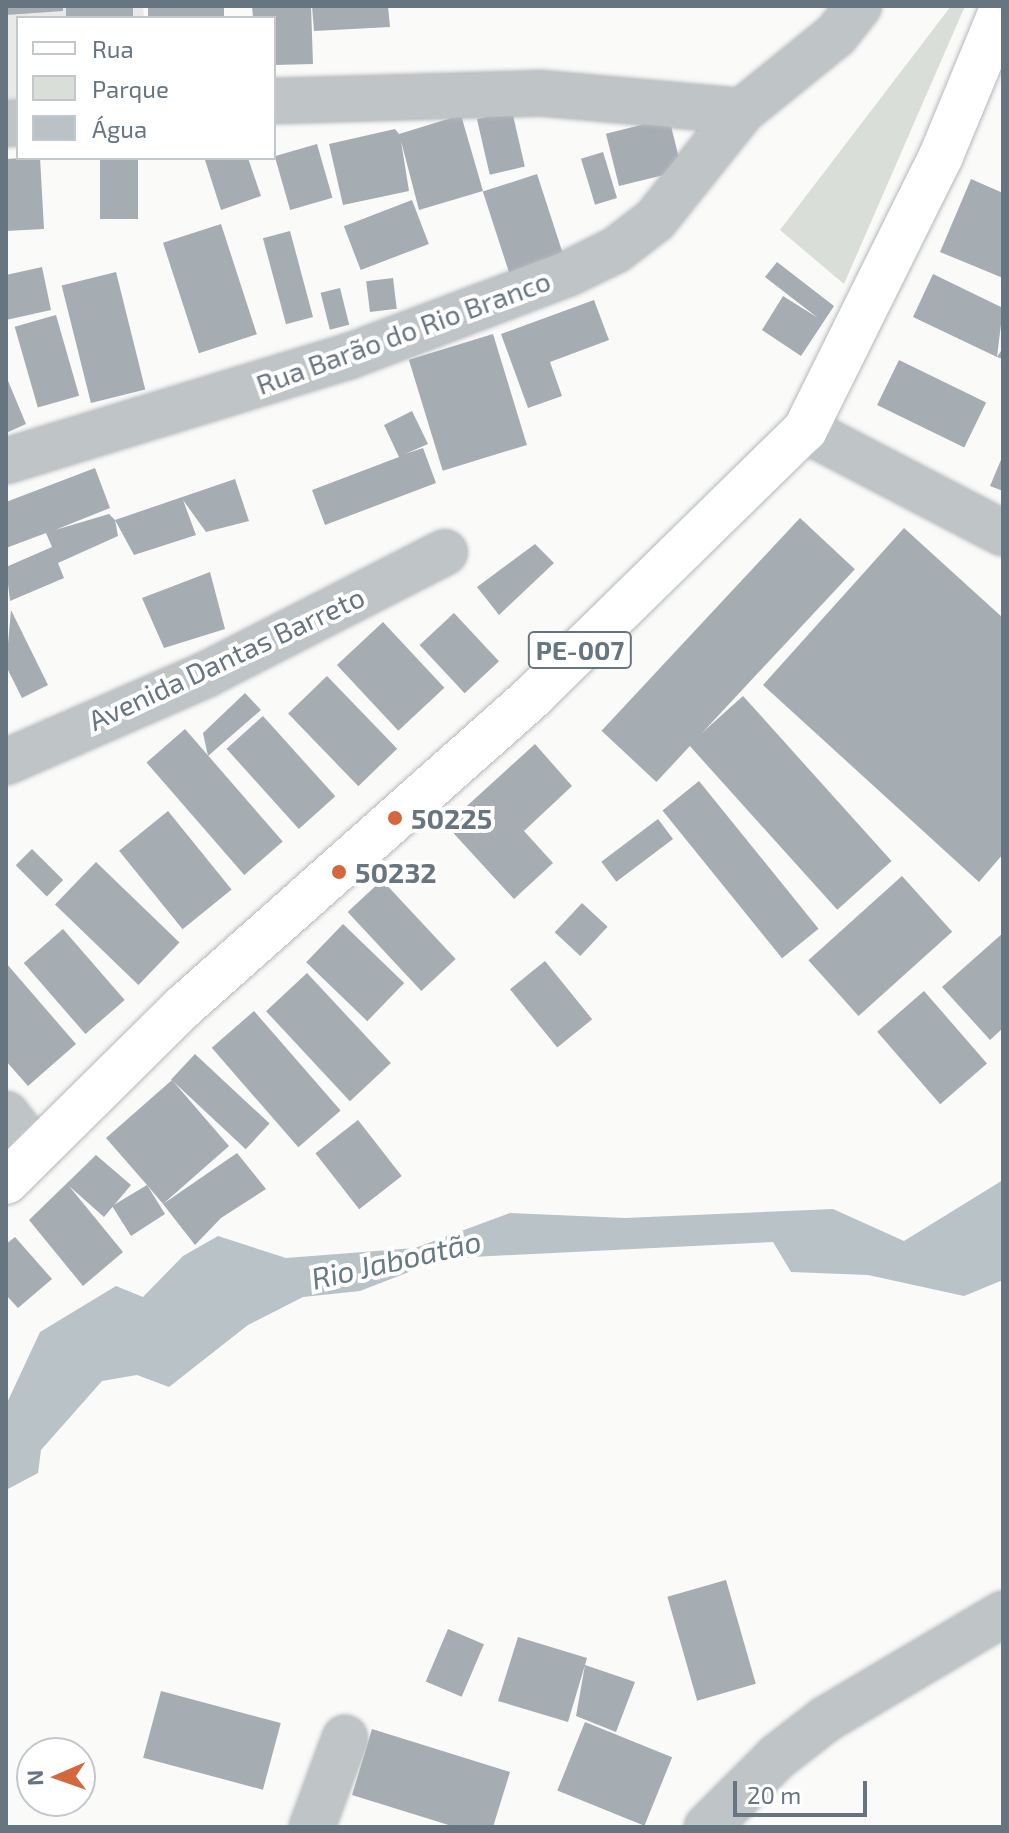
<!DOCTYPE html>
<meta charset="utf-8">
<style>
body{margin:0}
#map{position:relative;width:1009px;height:1833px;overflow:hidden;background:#fafaf8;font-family:"Exo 2",sans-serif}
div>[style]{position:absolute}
.built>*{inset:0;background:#e8e9e8}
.green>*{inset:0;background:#daded8}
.water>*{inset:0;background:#b9c2c7}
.building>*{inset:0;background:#a5acb2;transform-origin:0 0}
.roads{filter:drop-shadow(0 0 2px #b3b8bc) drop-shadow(0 0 2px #b3b8bc)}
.minor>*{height:44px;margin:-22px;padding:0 22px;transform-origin:22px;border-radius:22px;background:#bfc4c7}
.major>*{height:44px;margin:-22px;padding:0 22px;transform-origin:22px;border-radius:22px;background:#fff}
.dots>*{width:22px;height:22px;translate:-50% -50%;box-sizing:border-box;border:4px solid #fff;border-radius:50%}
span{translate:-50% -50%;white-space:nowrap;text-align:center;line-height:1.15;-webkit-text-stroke:8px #fff;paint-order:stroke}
.shield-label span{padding:2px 6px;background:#fff;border:2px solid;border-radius:6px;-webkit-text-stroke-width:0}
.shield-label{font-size:26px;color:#677580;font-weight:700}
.street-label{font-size:28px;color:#677580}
.poi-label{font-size:28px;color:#677580;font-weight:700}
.left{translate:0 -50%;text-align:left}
.water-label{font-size:30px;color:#677981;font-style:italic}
.frame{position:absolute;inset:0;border:8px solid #677580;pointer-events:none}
.legend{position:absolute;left:16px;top:16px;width:260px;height:144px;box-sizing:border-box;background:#fff;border:2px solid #c2c8cc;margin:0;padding:10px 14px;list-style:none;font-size:24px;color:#677580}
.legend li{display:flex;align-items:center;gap:16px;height:40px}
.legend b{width:40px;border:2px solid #c2c8cc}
.north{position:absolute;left:16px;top:1737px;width:80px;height:80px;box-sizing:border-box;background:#fff;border:2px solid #c2c8cc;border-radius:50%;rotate:268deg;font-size:22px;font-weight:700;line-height:32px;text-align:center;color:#677580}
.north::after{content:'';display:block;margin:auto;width:28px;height:36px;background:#d5663d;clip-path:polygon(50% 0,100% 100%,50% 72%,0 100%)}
.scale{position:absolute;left:733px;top:1781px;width:134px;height:36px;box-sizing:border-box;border:4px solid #677580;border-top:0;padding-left:10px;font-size:24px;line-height:28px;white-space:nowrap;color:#677580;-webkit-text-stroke:6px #fff;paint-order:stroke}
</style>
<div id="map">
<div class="built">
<i style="clip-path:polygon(6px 6px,143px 6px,144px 18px,18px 18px,18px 113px,6px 113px)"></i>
</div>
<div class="green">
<i style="clip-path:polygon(951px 6px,965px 6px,844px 284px,780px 230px)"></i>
</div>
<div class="water">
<i style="clip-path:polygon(1003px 1180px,1003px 1280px,964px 1296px,868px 1275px,791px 1272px,773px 1242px,472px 1257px,427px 1265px,360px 1291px,303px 1297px,248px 1325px,169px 1387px,137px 1375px,102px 1381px,41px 1450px,38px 1473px,6px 1490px,6px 1405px,40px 1332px,116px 1286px,143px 1297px,183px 1256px,218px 1236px,286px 1258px,415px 1248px,510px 1213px,625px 1218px,833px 1209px,904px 1241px)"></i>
</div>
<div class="building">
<i style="clip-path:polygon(6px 6px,63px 6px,63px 11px,6px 15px)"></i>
<i style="left:66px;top:6px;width:67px;height:12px"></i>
<i style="left:148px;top:6px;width:76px;height:12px"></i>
<i style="clip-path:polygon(252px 6px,311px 6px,313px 64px,274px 65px,274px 18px,253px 18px)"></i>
<i style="clip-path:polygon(312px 6px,388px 6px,390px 27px,314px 31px)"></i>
<i style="left:512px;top:111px;width:57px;height:36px;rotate:77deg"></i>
<i style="clip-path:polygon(461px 115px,483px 191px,419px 210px,401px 141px,409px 191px,343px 205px,329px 144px,395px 129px,399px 134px)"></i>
<i style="left:669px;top:118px;width:54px;height:65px;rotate:76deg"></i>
<i style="left:317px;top:144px;width:56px;height:44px;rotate:74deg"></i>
<i style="left:603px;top:152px;width:48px;height:23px;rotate:73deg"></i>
<i style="clip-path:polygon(23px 158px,40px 158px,44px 229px,6px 231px,6px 159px)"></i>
<i style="left:100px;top:158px;width:38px;height:61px"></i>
<i style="clip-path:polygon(248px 158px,261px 196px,221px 210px,205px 160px)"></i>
<i style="left:537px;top:174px;width:88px;height:57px;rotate:72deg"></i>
<i style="clip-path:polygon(971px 179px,1003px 193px,1003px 278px,940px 252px)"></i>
<i style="left:412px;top:200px;width:47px;height:73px;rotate:69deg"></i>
<i style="left:221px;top:224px;width:116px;height:61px;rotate:72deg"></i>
<i style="left:290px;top:231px;width:89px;height:28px;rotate:75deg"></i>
<i style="clip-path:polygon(777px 262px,834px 306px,801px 356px,762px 330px,783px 296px,818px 318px,765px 277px)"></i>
<i style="clip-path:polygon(42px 267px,51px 310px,6px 320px,6px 275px)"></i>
<i style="left:116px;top:272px;width:121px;height:56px;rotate:76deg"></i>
<i style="clip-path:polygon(933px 274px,1003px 308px,997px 357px,1003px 348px,1003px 359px,997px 357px,913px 317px)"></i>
<i style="left:393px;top:278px;width:31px;height:27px;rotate:83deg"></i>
<i style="left:340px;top:288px;width:38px;height:20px;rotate:76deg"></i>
<i style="clip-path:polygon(594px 300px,609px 340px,550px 362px,562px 396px,528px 408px,501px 334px)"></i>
<i style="left:56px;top:315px;width:84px;height:43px;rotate:74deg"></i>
<i style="left:493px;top:334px;width:116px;height:88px;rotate:73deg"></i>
<i style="left:899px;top:360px;width:97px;height:50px;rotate:26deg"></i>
<i style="clip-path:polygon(6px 376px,26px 424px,6px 433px)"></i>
<i style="clip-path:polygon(412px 411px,428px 444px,405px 454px,423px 448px,436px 483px,325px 525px,312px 490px,399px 457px,384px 425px)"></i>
<i style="clip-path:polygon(1003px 455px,1003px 491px,990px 486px)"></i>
<i style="clip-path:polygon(95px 468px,110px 508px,55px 530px,109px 514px,115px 520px,235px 479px,249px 521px,206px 532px,183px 500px,196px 535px,134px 555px,115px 520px,118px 536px,58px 563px,64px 578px,10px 601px,6px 567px,52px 547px,46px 533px,6px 548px,6px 502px)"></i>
<i style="left:800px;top:518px;width:75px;height:291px;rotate:43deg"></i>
<i style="clip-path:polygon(904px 528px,1003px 618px,1003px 854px,979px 882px,763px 685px)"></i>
<i style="clip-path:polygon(535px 544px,554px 563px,499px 615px,477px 587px)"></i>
<i style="clip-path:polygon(210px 572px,225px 629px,164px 648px,142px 598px)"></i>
<i style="clip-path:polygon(11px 610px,48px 685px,22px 698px,6px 666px)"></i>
<i style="left:454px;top:613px;width:66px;height:47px;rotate:47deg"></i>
<i style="left:383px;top:622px;width:90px;height:63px;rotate:47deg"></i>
<i style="left:327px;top:676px;width:101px;height:54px;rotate:46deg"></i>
<i style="clip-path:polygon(245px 693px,261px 710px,208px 756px,203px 733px)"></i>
<i style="left:743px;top:696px;width:222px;height:73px;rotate:48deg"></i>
<i style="left:263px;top:716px;width:108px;height:49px;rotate:48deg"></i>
<i style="left:185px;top:729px;width:149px;height:51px;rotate:49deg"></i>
<i style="clip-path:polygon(535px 744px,572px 786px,524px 831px,553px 863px,514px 899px,446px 825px)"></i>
<i style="left:699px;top:781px;width:190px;height:47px;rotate:51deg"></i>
<i style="left:168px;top:811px;width:101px;height:63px;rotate:51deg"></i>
<i style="left:658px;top:819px;width:25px;height:71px;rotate:53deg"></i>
<i style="left:32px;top:849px;width:44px;height:23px;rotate:45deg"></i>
<i style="left:96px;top:862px;width:116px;height:59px;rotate:44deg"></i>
<i style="left:902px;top:876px;width:75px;height:126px;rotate:48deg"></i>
<i style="left:382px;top:880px;width:108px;height:47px;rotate:47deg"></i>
<i style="left:582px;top:903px;width:35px;height:40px;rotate:43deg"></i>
<i style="left:343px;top:924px;width:85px;height:53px;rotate:44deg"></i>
<i style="left:63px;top:929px;width:94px;height:52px;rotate:49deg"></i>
<i style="clip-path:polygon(1003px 933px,1003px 1028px,990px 1040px,942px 987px)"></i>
<i style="left:545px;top:961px;width:75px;height:45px;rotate:51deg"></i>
<i style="clip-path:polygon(6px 963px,76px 1044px,28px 1086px,6px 1061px)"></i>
<i style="left:307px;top:973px;width:123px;height:56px;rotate:47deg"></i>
<i style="left:924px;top:991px;width:96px;height:62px;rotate:49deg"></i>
<i style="left:254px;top:1011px;width:132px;height:56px;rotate:49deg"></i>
<i style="left:195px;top:1054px;width:102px;height:35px;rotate:43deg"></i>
<i style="clip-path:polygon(172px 1080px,229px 1146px,163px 1204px,147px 1185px,165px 1214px,131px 1236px,112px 1206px,147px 1185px,106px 1138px)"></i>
<i style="left:358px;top:1120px;width:71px;height:54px;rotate:52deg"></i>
<i style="clip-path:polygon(237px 1153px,266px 1189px,221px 1218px,195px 1245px,163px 1204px)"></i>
<i style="clip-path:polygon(96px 1155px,131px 1185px,104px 1217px,69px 1186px,123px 1252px,83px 1286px,29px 1220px)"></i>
<i style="clip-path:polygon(15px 1237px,52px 1279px,18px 1308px,6px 1295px,6px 1244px)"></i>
<i style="left:726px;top:1580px;width:108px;height:61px;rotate:74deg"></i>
<i style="left:448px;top:1629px;width:39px;height:57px;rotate:23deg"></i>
<i style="clip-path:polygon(518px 1637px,587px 1658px,585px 1665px,635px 1682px,616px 1732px,576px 1716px,585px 1665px,568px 1722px,498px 1701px)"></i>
<i style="left:161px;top:1691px;width:124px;height:69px;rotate:15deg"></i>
<i style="left:585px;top:1722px;width:94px;height:74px;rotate:22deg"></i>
<i style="clip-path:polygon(372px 1729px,510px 1772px,493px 1827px,455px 1827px,352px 1795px)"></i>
</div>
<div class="roads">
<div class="minor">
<i style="left:274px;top:101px;width:265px;rotate:-1.7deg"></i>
<i style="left:539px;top:93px;width:204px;rotate:5.1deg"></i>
<i style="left:742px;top:111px;width:121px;rotate:-39deg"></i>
<i style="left:836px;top:35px;width:37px;rotate:-52deg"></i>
<i style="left:6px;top:124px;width:12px;rotate:-5deg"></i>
<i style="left:805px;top:430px;width:223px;rotate:27.5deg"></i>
<i style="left:6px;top:461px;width:357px;rotate:-17deg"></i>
<i style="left:347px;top:357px;width:237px;rotate:-20.7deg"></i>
<i style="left:569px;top:273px;width:52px;rotate:-26.1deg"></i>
<i style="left:616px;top:250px;width:49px;rotate:-37.6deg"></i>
<i style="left:655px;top:220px;width:139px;rotate:-51.4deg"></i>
<i style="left:6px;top:762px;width:219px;rotate:-23.6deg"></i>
<i style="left:207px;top:674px;width:267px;rotate:-27.1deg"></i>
<i style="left:6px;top:1114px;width:49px;rotate:52.4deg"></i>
<i style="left:312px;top:1827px;width:95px;rotate:-69.7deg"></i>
<i style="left:707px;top:1827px;width:99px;rotate:-45deg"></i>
<i style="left:777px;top:1757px;width:62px;rotate:-37.8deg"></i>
<i style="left:826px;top:1719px;width:206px;rotate:-30.7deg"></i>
</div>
<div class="major">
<i style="left:6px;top:1182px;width:249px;rotate:-44.7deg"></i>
<i style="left:183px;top:1007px;width:471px;rotate:-41.6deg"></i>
<i style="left:535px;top:694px;width:378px;rotate:-44.4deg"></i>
<i style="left:805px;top:430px;width:306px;rotate:-63.6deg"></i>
<i style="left:941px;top:156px;width:162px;rotate:-67.5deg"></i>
</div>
</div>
<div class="dots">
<i style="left:395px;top:818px;background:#d5663d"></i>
<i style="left:339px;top:872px;background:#d5663d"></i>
</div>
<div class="shield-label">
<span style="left:580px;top:650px">PE-007</span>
</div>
<div class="street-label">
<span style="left:403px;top:332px;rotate:-20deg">Rua Barão do Rio Branco</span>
<span style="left:226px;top:658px;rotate:-25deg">Avenida Dantas Barreto</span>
</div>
<div class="poi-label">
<span class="left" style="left:411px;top:818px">50225</span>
<span class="left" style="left:355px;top:872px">50232</span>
</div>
<div class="water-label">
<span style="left:396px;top:1259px;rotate:-13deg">Rio Jaboatão</span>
</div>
<div class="frame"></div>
<ul class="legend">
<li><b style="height:10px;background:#fff"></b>Rua</li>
<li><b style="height:22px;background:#daded8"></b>Parque</li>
<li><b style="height:22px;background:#b9c2c7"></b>Água</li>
</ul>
<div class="north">N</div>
<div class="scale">20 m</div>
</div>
